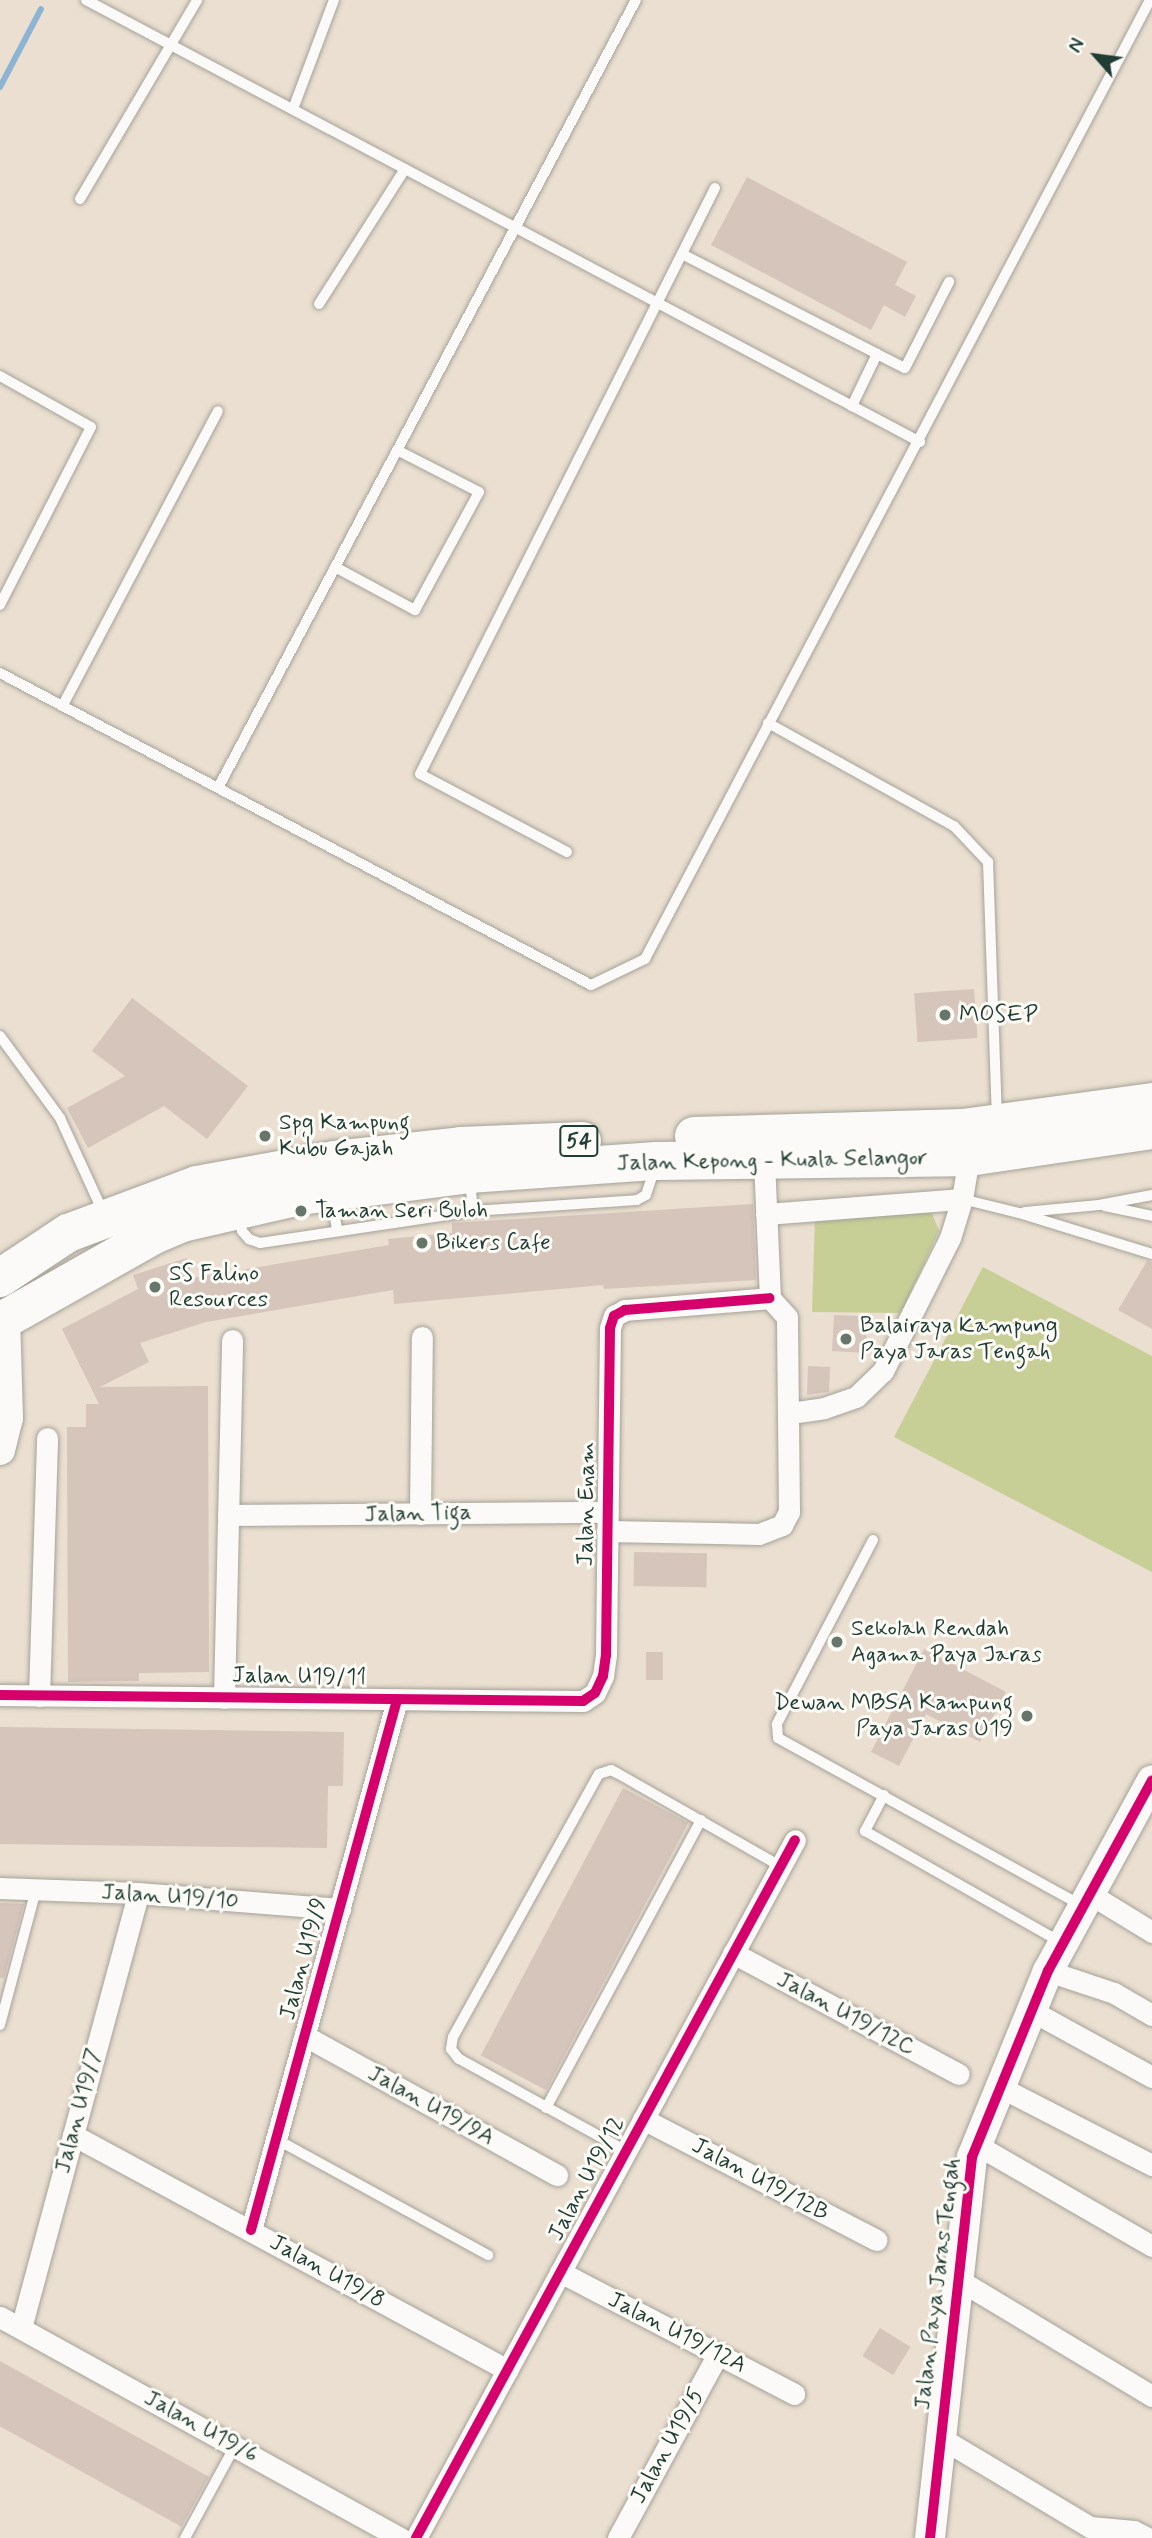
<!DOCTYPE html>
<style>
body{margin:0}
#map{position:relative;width:1152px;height:2538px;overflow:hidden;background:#eadfd0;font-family:Mynerve,sans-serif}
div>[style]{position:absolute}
.green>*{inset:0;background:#c7cf96}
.stream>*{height:6px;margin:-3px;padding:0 3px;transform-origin:3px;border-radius:3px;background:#8eb4d4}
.building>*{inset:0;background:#d5c5bb;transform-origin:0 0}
.roads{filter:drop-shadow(0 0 2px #a5a299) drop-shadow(0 0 2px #a5a299)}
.lane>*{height:10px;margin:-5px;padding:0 5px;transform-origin:5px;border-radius:5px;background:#fcfaf8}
.street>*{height:21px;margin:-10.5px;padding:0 10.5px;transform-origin:10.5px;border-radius:10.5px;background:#fcfaf8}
.secondary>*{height:30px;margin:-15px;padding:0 15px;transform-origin:15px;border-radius:15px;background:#fcfaf8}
.highway>*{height:38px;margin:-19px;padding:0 19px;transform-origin:19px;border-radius:19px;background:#fcfaf8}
.cycleway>*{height:10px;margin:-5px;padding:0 5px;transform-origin:5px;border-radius:5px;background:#d6006c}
.dots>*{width:19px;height:19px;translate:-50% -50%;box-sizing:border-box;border:4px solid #fdfcf7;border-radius:50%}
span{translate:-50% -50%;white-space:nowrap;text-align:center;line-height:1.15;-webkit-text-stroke:6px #fdfcf7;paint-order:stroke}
.shield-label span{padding:2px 5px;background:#fdfcf7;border:2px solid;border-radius:5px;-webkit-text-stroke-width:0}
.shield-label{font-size:21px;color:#1f3d34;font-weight:700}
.poi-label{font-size:23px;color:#1f3d34}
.left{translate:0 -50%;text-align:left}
.right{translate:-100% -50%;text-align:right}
.street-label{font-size:23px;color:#1f3d34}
.north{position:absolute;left:1061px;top:21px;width:70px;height:70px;-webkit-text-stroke:5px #fdfcf7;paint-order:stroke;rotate:298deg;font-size:19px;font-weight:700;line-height:28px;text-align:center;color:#1f3d34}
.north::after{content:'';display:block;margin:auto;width:24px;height:32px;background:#1f3d34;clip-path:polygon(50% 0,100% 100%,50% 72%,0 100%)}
</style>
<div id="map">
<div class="green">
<i style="clip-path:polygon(931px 1211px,939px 1231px,901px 1313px,812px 1312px,815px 1217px)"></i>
<i style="clip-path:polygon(983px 1267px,1152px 1356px,1152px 1572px,894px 1437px)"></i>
</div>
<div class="stream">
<i style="left:0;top:87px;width:88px;rotate:-62.3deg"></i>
</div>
<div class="building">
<i style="clip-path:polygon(747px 177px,907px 262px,895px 285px,916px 296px,905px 317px,884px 305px,871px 330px,711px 245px)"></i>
<i style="left:974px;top:989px;width:49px;height:60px;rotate:86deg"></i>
<i style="clip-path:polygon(132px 998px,248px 1086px,207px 1139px,164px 1106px,88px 1148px,67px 1108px,125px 1076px,92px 1051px)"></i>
<i style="clip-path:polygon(753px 1204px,756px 1280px,604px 1289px,603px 1285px,394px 1304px,393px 1290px,206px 1322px,140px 1343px,149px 1362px,100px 1387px,208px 1386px,209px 1672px,139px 1673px,139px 1681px,68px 1682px,67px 1427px,86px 1427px,86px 1404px,99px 1404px,62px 1329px,138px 1289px,133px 1275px,187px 1258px,193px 1278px,389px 1245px,388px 1239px,452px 1233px,452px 1223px)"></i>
<i style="clip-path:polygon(1147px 1261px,1152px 1262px,1152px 1329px,1118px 1310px)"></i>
<i style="clip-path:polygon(834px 1315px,859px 1316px,858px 1327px,867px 1327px,866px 1353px,832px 1351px)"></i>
<i style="clip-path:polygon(808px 1366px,830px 1367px,829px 1392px,807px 1395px)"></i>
<i style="left:634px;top:1552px;width:73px;height:34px;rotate:1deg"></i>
<i style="clip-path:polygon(924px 1649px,1006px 1692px,980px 1742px,926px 1714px,899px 1766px,871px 1752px)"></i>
<i style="left:646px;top:1652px;width:17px;height:28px"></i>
<i style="clip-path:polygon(0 1727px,344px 1732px,343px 1786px,328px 1786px,327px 1848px,0 1844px)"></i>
<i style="left:623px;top:1788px;width:74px;height:303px;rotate:28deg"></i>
<i style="clip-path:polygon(0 1903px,24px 1904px,4px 1978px,0 1978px)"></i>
<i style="left:880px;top:2328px;width:36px;height:33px;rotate:32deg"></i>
<i style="left:0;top:2361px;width:239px;height:57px;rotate:29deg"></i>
</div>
<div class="roads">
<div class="lane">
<i style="left:86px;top:0;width:944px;rotate:27.92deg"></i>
<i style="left:293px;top:109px;width:116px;rotate:-69.4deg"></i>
<i style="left:80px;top:199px;width:231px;rotate:-59.5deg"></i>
<i style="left:682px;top:254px;width:219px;rotate:27.1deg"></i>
<i style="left:877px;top:354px;width:58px;rotate:115.7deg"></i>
<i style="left:319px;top:304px;width:160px;rotate:-57.5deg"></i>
<i style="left:877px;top:354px;width:31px;rotate:27deg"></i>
<i style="left:905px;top:368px;width:97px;rotate:-62.9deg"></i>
<i style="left:0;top:376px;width:104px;rotate:29.3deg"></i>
<i style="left:91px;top:427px;width:200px;rotate:117.1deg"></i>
<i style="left:335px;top:567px;width:91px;rotate:28.3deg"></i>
<i style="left:415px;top:610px;width:134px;rotate:-61.5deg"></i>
<i style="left:479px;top:492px;width:92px;rotate:-152.9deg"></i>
<i style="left:0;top:673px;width:668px;rotate:27.83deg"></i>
<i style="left:591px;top:985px;width:60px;rotate:-25.7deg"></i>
<i style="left:645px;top:959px;width:1084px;rotate:-62.23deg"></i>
<i style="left:63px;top:705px;width:332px;rotate:-62.2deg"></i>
<i style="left:768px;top:723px;width:213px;rotate:29deg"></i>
<i style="left:954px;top:826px;width:50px;rotate:46.6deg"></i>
<i style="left:988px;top:862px;width:256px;rotate:88deg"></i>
<i style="left:218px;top:788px;width:892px;rotate:-62.06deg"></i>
<i style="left:567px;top:852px;width:166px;rotate:-152deg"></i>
<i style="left:420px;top:774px;width:656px;rotate:-63.28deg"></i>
<i style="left:0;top:1036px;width:102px;rotate:53.8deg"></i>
<i style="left:60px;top:1118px;width:103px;rotate:65.4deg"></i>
<i style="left:470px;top:1179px;width:32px;rotate:85deg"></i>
<i style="left:332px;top:1198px;width:31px;rotate:81deg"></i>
<i style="left:962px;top:1199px;width:59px;rotate:13.8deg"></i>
<i style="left:1019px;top:1213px;width:139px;rotate:17.1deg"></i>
<i style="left:1105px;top:1206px;width:48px;rotate:12deg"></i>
<i style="left:1025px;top:1212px;width:74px;rotate:-5.4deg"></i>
<i style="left:1099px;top:1205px;width:54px;rotate:-10.7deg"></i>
<i style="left:239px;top:1217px;width:14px;rotate:78deg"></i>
<i style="left:242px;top:1231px;width:11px;rotate:49deg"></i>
<i style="left:249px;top:1239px;width:12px;rotate:20deg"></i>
<i style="left:260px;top:1243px;width:215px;rotate:-8.5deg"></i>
<i style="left:473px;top:1211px;width:164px;rotate:-3.8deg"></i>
<i style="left:637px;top:1200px;width:10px;rotate:-29deg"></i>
<i style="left:646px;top:1195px;width:29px;rotate:-72deg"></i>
<i style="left:873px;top:1540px;width:208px;rotate:117.6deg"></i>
<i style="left:777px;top:1724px;width:14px;rotate:86deg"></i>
<i style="left:778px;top:1738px;width:346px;rotate:28.9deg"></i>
<i style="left:884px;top:1795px;width:41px;rotate:117.8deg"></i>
<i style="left:865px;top:1831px;width:224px;rotate:29.6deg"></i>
<i style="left:0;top:2025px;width:140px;rotate:-75.1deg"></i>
<i style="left:546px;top:2108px;width:327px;rotate:-61.7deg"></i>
<i style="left:276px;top:2139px;width:242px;rotate:28.7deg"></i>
<i style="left:626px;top:2151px;width:191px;rotate:-151.1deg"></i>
<i style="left:459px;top:2059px;width:13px;rotate:-129deg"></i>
<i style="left:451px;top:2049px;width:12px;rotate:-81deg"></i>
<i style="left:453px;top:2037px;width:301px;rotate:-61deg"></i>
<i style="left:599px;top:1774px;width:13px;rotate:-18deg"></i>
<i style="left:611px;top:1770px;width:7px;rotate:27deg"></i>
<i style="left:617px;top:1773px;width:188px;rotate:29.7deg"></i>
<i style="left:185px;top:2538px;width:105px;rotate:-61.5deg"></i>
</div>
<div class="street">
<i style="left:766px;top:1214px;width:197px;rotate:-4.4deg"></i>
<i style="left:790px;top:1413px;width:34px;rotate:-8deg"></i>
<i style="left:824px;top:1408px;width:34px;rotate:-19deg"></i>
<i style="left:856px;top:1397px;width:37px;rotate:-44deg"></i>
<i style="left:883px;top:1371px;width:149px;rotate:-63.3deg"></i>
<i style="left:950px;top:1238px;width:41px;rotate:-72.9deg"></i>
<i style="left:962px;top:1199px;width:43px;rotate:-80.5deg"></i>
<i style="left:420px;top:1514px;width:177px;rotate:-89.4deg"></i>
<i style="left:228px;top:1515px;width:380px;rotate:-0.5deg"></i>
<i style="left:607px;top:1531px;width:152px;rotate:1.1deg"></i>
<i style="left:759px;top:1534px;width:25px;rotate:-21deg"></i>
<i style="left:782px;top:1525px;width:15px;rotate:-62deg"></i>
<i style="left:789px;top:1512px;width:195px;rotate:-90.6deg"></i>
<i style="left:787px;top:1317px;width:25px;rotate:-132deg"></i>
<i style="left:770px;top:1298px;width:137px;rotate:-92.5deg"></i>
<i style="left:0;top:1695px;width:583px;rotate:0.59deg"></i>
<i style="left:583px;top:1701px;width:14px;rotate:-34deg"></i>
<i style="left:595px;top:1693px;width:19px;rotate:-65deg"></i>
<i style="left:603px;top:1676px;width:21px;rotate:-82deg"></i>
<i style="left:606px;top:1655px;width:327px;rotate:-89.3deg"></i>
<i style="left:610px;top:1328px;width:13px;rotate:-72deg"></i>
<i style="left:614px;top:1316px;width:13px;rotate:-29deg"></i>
<i style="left:625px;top:1310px;width:145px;rotate:-4.7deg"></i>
<i style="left:39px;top:1696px;width:258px;rotate:-88.2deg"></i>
<i style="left:224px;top:1698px;width:358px;rotate:-88.7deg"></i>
<i style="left:0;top:1888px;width:138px;rotate:2.1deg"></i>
<i style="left:138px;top:1893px;width:203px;rotate:4.5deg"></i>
<i style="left:1090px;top:1894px;width:73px;rotate:31.5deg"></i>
<i style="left:733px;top:1953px;width:256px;rotate:28.2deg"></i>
<i style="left:1048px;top:1971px;width:70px;rotate:18.4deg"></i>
<i style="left:1114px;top:1993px;width:44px;rotate:30.1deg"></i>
<i style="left:1032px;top:2011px;width:137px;rotate:28.8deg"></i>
<i style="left:305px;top:2036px;width:288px;rotate:28.9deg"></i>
<i style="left:1000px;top:2087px;width:171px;rotate:27.2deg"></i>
<i style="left:643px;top:2119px;width:263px;rotate:27.4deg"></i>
<i style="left:73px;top:2135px;width:494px;rotate:28.4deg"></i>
<i style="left:977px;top:2145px;width:202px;rotate:30deg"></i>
<i style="left:251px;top:2230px;width:550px;rotate:-74.6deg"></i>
<i style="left:560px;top:2272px;width:264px;rotate:27.5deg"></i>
<i style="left:959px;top:2280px;width:225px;rotate:31deg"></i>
<i style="left:0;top:2317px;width:458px;rotate:28.9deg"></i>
<i style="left:21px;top:2328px;width:450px;rotate:-74.9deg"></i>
<i style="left:941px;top:2438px;width:174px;rotate:30.9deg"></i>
<i style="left:1090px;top:2527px;width:44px;rotate:5.2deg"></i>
<i style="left:1134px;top:2531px;width:16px;rotate:27deg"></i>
<i style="left:416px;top:2538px;width:794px;rotate:-61.5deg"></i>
<i style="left:618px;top:2538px;width:209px;rotate:-61.5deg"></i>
</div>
<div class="secondary">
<i style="left:0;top:1450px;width:33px;rotate:-76deg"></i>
<i style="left:8px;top:1418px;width:99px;rotate:-91.7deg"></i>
<i style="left:930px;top:2538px;width:383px;rotate:-83.7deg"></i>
<i style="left:972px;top:2157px;width:201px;rotate:-67.8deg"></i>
<i style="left:1048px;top:1971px;width:217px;rotate:-61.4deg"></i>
</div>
<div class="highway">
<i style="left:694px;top:1136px;width:269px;rotate:-1.7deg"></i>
<i style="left:963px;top:1128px;width:191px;rotate:-7.8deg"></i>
<i style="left:0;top:1278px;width:82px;rotate:-33.5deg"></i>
<i style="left:68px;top:1233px;width:138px;rotate:-20.4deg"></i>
<i style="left:197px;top:1185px;width:140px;rotate:-10.3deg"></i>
<i style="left:335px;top:1160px;width:127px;rotate:-6.3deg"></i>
<i style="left:461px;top:1146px;width:121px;rotate:-2.4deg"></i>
<i style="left:0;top:1322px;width:177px;rotate:-29.5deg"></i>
<i style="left:154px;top:1235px;width:30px;rotate:-23deg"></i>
<i style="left:182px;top:1223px;width:121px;rotate:-12.9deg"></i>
<i style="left:300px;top:1196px;width:170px;rotate:-7.4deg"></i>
<i style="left:469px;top:1174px;width:188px;rotate:-4deg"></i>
<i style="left:657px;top:1161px;width:312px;rotate:-0.7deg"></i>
<i style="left:969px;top:1157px;width:185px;rotate:-8.4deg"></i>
</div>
</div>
<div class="cycleway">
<i style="left:0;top:1695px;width:583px;rotate:0.59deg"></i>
<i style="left:583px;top:1701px;width:14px;rotate:-34deg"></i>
<i style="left:595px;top:1693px;width:19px;rotate:-65deg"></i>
<i style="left:603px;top:1676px;width:21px;rotate:-82deg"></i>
<i style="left:606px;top:1655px;width:327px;rotate:-89.3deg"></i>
<i style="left:610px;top:1328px;width:13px;rotate:-72deg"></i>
<i style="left:614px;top:1316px;width:13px;rotate:-29deg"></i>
<i style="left:625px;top:1310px;width:145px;rotate:-4.7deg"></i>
<i style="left:251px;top:2230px;width:550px;rotate:-74.6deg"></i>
<i style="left:416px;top:2538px;width:794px;rotate:-61.5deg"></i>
<i style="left:930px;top:2538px;width:383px;rotate:-83.7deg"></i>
<i style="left:972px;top:2157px;width:201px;rotate:-67.8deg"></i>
<i style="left:1048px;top:1971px;width:217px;rotate:-61.4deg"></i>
</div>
<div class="dots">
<i style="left:945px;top:1015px;background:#66766b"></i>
<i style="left:265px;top:1136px;background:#66766b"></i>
<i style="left:301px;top:1211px;background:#66766b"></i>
<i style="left:422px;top:1243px;background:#66766b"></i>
<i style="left:155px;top:1287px;background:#66766b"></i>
<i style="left:846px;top:1339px;background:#66766b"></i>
<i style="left:837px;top:1642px;background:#66766b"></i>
<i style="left:1027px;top:1716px;background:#66766b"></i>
</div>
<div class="shield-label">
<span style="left:579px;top:1141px">54</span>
</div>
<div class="poi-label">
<span class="left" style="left:959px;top:1015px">MOSEP</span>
<span class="left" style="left:279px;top:1136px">Spg Kampung<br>Kubu Gajah</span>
<span class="left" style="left:315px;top:1211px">Taman Seri Buloh</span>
<span class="left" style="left:436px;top:1243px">Bikers Cafe</span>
<span class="left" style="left:169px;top:1287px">SS Falino<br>Resources</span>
<span class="left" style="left:860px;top:1339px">Balairaya Kampung<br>Paya Jaras Tengah</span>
<span class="left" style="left:851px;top:1642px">Sekolah Rendah<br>Agama Paya Jaras</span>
<span class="right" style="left:1013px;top:1716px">Dewan MBSA Kampung<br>Paya Jaras U19</span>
</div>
<div class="street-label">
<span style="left:772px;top:1161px;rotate:-1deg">Jalan Kepong - Kuala Selangor</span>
<span style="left:587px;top:1504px;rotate:-89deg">Jalan Enam</span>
<span style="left:418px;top:1514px;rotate:-1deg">Jalan Tiga</span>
<span style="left:299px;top:1677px;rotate:1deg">Jalan U19/11</span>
<span style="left:170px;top:1897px;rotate:4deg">Jalan U19/10</span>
<span style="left:304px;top:1959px;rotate:-75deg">Jalan U19/9</span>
<span style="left:846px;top:2014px;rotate:28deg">Jalan U19/12C</span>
<span style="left:431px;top:2106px;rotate:29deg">Jalan U19/9A</span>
<span style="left:79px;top:2111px;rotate:-75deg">Jalan U19/7</span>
<span style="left:587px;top:2179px;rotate:-62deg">Jalan U19/12</span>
<span style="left:760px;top:2180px;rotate:28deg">Jalan U19/12B</span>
<span style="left:327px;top:2272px;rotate:29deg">Jalan U19/8</span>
<span style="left:938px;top:2284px;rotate:-83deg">Jalan Paya Jaras Tengah</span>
<span style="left:677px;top:2333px;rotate:27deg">Jalan U19/12A</span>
<span style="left:201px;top:2427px;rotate:29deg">Jalan U19/6</span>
<span style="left:668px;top:2446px;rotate:-61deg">Jalan U19/5</span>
</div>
<div class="north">N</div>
</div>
